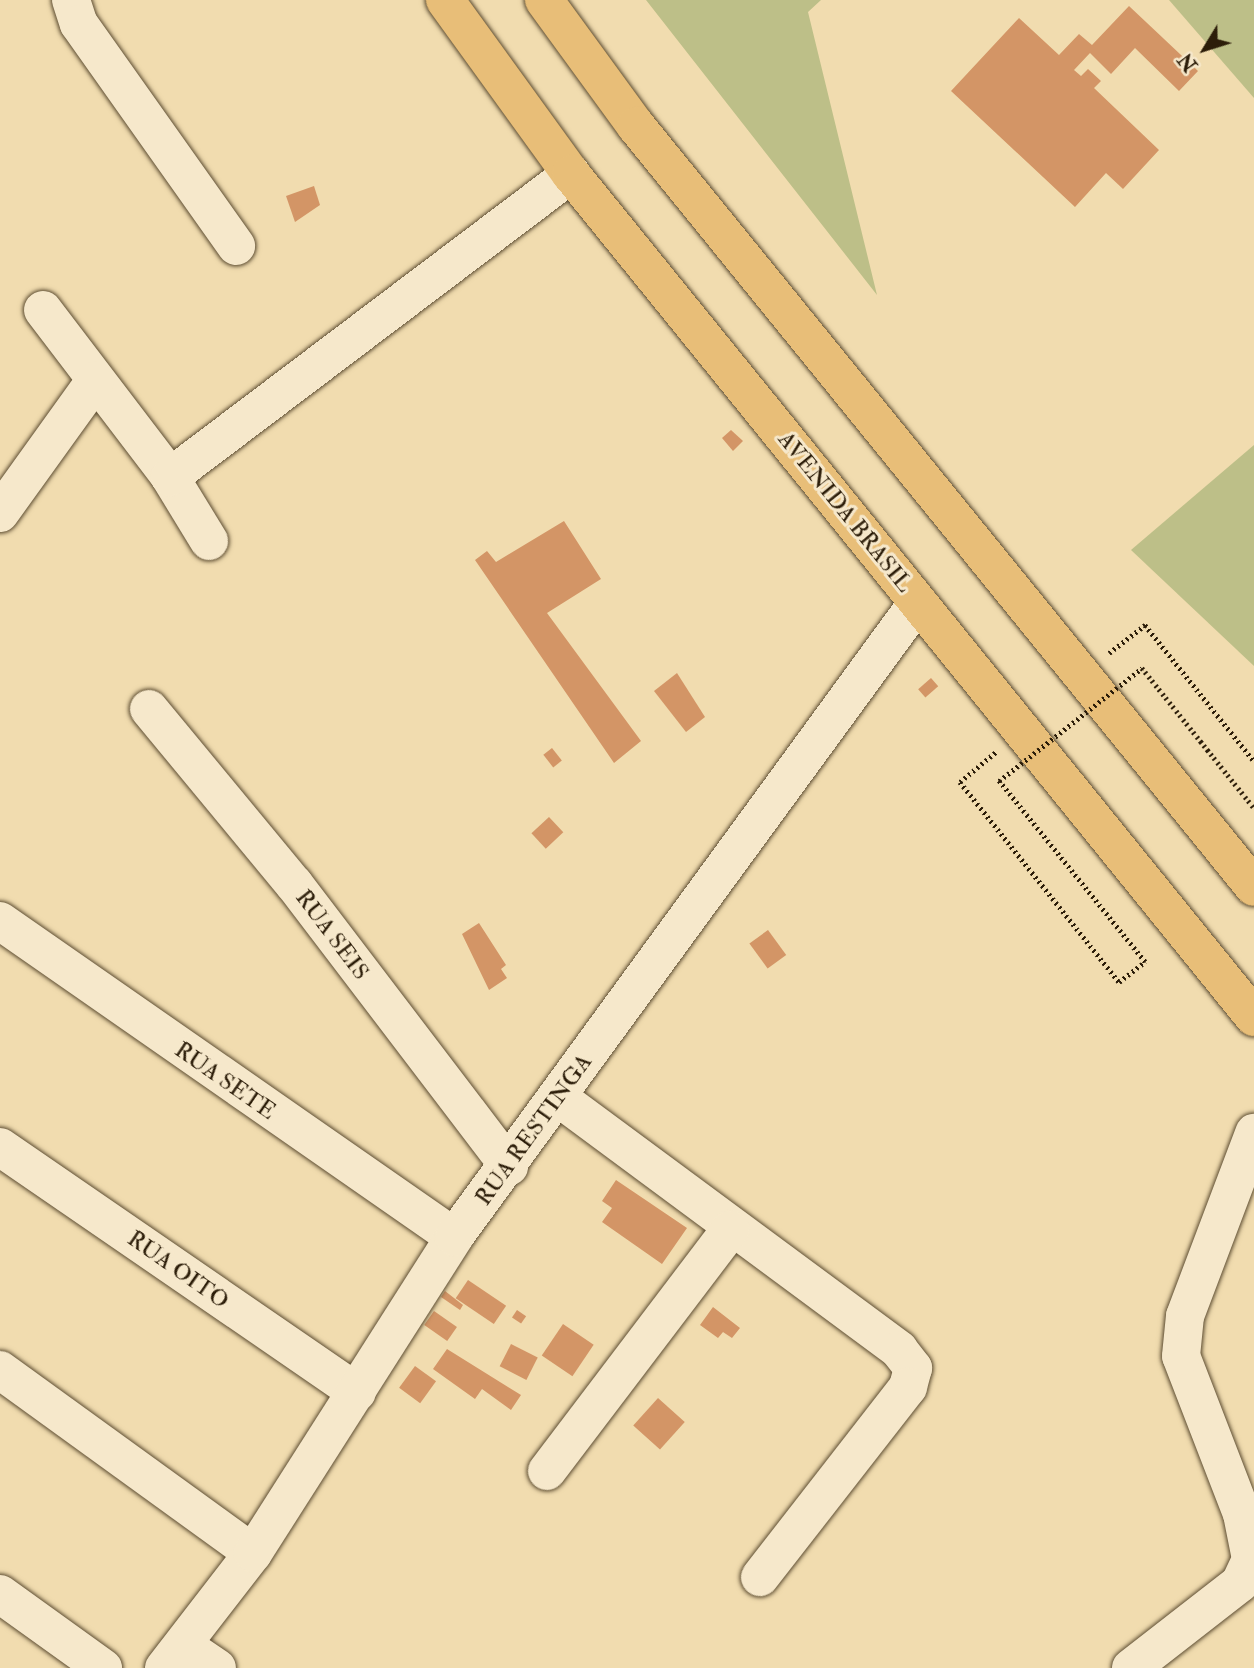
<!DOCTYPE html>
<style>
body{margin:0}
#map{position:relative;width:1254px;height:1668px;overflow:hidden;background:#f1dcaf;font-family:"IM FELL Double Pica",serif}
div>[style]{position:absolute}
.green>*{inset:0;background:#bdbf88}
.building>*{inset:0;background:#d39566;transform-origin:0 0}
.path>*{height:4.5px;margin-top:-2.25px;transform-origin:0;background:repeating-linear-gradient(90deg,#2c1d09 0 2px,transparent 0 5.5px)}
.roads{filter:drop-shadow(0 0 2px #5d4d32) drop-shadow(0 0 2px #5d4d32)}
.minor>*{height:38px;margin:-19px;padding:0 19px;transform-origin:19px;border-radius:19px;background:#f6e8cb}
.highway>*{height:38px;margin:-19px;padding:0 19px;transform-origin:19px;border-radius:19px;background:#e8be78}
.path-bridge>*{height:4.5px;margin-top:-2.25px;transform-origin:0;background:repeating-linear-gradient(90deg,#2c1d09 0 2px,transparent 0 5.5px)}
span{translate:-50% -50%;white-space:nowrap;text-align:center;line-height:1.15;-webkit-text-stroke:6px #f6e8cb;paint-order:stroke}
.street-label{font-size:23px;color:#2c1d09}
.north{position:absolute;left:1170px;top:14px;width:70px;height:70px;-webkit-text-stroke:5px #f6e8cb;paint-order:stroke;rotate:232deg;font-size:19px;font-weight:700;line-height:28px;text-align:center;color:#2c1d09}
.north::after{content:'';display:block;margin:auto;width:24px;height:32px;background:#2c1d09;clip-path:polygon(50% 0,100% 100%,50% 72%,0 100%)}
</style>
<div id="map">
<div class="green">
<i style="clip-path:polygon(646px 0,821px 0,808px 12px,877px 295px)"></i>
<i style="clip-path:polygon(1169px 0,1254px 0,1254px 98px)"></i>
<i style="clip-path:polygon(1254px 445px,1254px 666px,1131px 550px)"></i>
</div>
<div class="building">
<i style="clip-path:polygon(1129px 6px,1198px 71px,1179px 91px,1135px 48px,1111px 74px,1090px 53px,1074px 70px,1081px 76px,1088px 69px,1101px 81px,1094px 88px,1159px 150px,1123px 189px,1106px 173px,1075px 207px,951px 91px,1019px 18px,1059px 55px,1079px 34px,1092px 45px)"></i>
<i style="clip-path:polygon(314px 186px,320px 205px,295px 222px,286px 196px)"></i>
<i style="clip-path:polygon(731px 430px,743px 441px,733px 451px,722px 438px)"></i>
<i style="clip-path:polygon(564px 521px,601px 579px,547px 613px,641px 741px,614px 763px,475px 560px,487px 551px,496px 562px)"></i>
<i style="clip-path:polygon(677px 673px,705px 717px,686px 732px,654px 691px)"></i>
<i style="left:931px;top:678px;width:11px;height:17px;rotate:49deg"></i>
<i style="left:552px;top:748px;width:16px;height:11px;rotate:52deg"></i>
<i style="left:549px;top:817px;width:21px;height:24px;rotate:47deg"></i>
<i style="clip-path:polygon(479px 923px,506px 965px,501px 969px,507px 978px,489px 990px,462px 934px)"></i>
<i style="left:768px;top:930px;width:31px;height:23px;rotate:54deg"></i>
<i style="clip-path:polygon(616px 1180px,687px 1228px,662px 1264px,602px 1222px,612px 1208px,602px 1201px)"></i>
<i style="left:468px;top:1280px;width:46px;height:22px;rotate:34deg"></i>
<i style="clip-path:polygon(445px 1291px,463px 1305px,460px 1310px,441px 1297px)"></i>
<i style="clip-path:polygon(713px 1307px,740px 1328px,732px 1338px,723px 1332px,718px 1338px,700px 1325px)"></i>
<i style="left:517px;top:1310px;width:11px;height:9px;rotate:34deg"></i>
<i style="left:434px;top:1311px;width:28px;height:17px;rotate:35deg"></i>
<i style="left:563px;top:1324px;width:37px;height:38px;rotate:34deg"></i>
<i style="left:511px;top:1344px;width:30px;height:25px;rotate:27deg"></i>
<i style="clip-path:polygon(447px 1349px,521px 1395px,511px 1410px,482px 1389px,475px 1399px,433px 1369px)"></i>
<i style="left:415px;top:1366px;width:26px;height:27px;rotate:36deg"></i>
<i style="left:658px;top:1398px;width:36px;height:37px;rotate:42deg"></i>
</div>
<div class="path">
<i style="left:1109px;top:653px;width:46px;rotate:-37.9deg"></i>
<i style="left:1145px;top:625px;width:174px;rotate:51.3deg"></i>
<i style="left:960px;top:782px;width:48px;rotate:-40deg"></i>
</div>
<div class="roads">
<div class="minor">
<i style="left:71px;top:0;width:25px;rotate:72deg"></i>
<i style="left:79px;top:24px;width:272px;rotate:54.7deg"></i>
<i style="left:43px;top:310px;width:210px;rotate:52.7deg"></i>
<i style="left:170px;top:477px;width:75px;rotate:58.6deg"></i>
<i style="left:170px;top:477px;width:503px;rotate:-37.08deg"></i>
<i style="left:0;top:513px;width:163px;rotate:-54.3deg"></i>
<i style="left:149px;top:709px;width:227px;rotate:50.4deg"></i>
<i style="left:294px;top:884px;width:355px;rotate:52.7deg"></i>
<i style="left:0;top:921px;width:553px;rotate:34.84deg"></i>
<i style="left:559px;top:1098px;width:423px;rotate:36.5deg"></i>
<i style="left:899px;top:1350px;width:23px;rotate:52deg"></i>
<i style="left:913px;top:1368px;width:20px;rotate:105deg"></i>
<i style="left:908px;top:1387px;width:241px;rotate:127.9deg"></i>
<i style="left:0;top:1147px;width:433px;rotate:34.5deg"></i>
<i style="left:0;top:1370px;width:312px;rotate:35.9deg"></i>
<i style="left:547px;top:1471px;width:303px;rotate:-52.8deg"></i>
<i style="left:0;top:1594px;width:127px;rotate:35.7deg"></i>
<i style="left:183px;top:1645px;width:41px;rotate:34.1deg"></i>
<i style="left:164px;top:1668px;width:145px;rotate:-52.3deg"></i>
<i style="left:253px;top:1553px;width:375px;rotate:-57.5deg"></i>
<i style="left:454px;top:1237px;width:786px;rotate:-53.84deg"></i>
<i style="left:1131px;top:1668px;width:138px;rotate:-37.9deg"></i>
<i style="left:1240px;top:1583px;width:26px;rotate:-65deg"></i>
<i style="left:1251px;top:1559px;width:46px;rotate:-101.3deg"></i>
<i style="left:1242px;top:1514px;width:169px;rotate:-111.1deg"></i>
<i style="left:1181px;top:1356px;width:40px;rotate:-84.3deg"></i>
<i style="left:1185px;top:1316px;width:196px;rotate:-69.3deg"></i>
</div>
<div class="highway">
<i style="left:445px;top:0;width:215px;rotate:54.1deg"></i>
<i style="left:571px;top:174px;width:1085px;rotate:50.99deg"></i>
<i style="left:544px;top:0;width:156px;rotate:53.9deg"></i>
<i style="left:636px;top:126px;width:980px;rotate:50.92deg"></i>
</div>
</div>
<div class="path-bridge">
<i style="left:960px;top:782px;width:256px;rotate:51.5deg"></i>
<i style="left:1119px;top:982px;width:33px;rotate:-38deg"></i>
<i style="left:1145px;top:962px;width:233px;rotate:-128.9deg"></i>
<i style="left:999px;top:781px;width:182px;rotate:-38.3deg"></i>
<i style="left:1142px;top:668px;width:179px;rotate:51.3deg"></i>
</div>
<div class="street-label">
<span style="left:845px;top:512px;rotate:51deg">AVENIDA BRASIL</span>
<span style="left:332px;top:935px;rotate:53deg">RUA SEIS</span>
<span style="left:225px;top:1081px;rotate:35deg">RUA SETE</span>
<span style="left:534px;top:1130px;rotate:-54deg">RUA RESTINGA</span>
<span style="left:178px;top:1270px;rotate:35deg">RUA OITO</span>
</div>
<div class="north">N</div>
</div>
